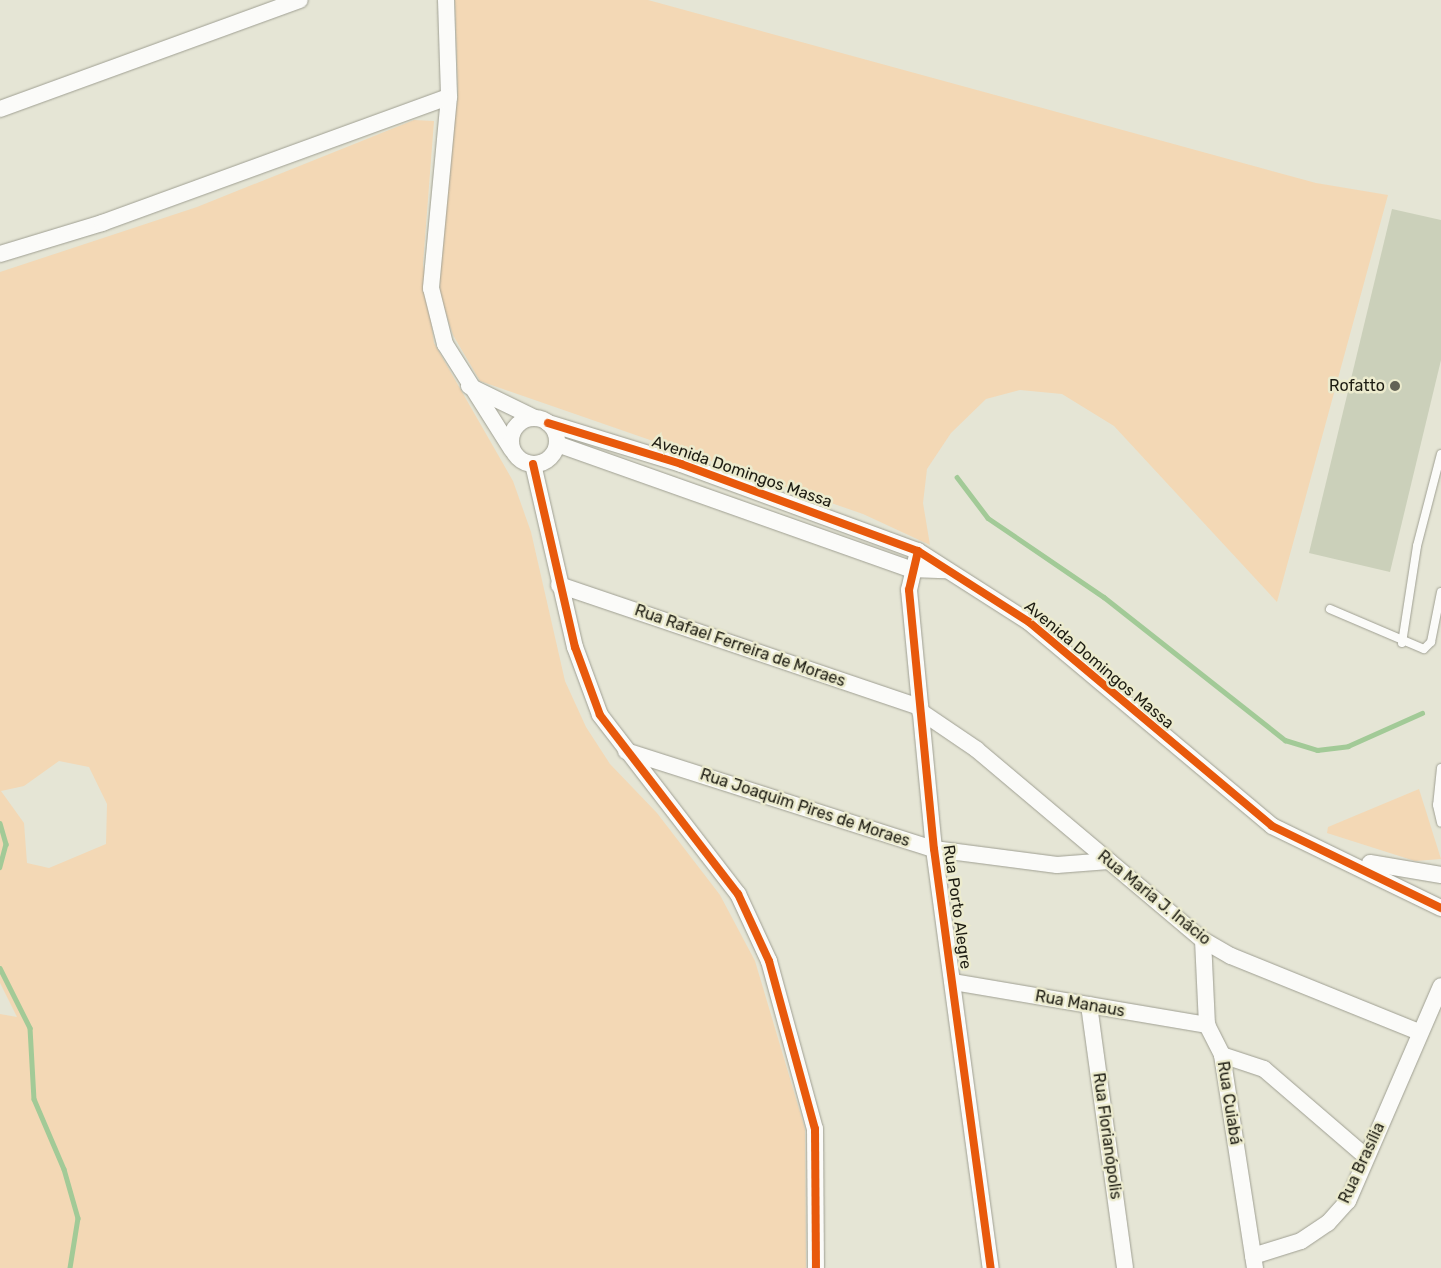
<!DOCTYPE html>
<meta charset="utf-8">
<style>
body{margin:0}
#map{position:relative;width:1441px;height:1268px;overflow:hidden;background:#e5e5d5;font-family:Rubik,sans-serif}
div>[style]{position:absolute}
.green>*{inset:0;background:#f3d8b5}
.stream>*{height:4.5px;margin:-2.25px;padding:0 2.25px;transform-origin:2.25px;border-radius:2.25px;background:#a2ca97}
.building>*{inset:0;background:#cbd0ba}
.roads{filter:drop-shadow(0 0 1px #9f9f92) drop-shadow(0 0 1px #9f9f92)}
.lane>*{height:8px;margin:-4px;padding:0 4px;transform-origin:4px;border-radius:4px;background:#fbfbf9}
.street>*{height:16px;margin:-8px;padding:0 8px;transform-origin:8px;border-radius:8px;background:#fbfbf9}
.street>.ring{margin:-8px;padding:0;box-sizing:content-box;background:none;border:16px solid #fbfbf9;border-radius:50%}
.cycleway>*{height:8px;margin:-4px;padding:0 4px;transform-origin:4px;border-radius:4px;background:#e8590c}
.dots>*{width:14px;height:14px;translate:-50% -50%;box-sizing:border-box;border:2px solid #ecebce;border-radius:50%}
span{translate:-50% -50%;white-space:nowrap;text-align:center;line-height:1.15;-webkit-text-stroke:5px #ecebce;paint-order:stroke}
.poi-label{font-size:16px;color:#1d1c12}
.right{translate:-100% -50%;text-align:right}
.street-label{font-size:16px;color:#1d1c12}
</style>
<div id="map">
<div class="green">
<i style="clip-path:polygon(455px 0,648px 0,1316px 183px,1388px 195px,1277px 602px,1114px 426px,1062px 394px,1020px 390px,986px 399px,951px 433px,927px 469px,923px 503px,930px 545px,863px 514px,480px 381px,453px 335px,440px 295px,439px 243px,458px 95px)"></i>
<i style="clip-path:polygon(evenodd,414px 120px,434px 121px,423px 264px,434px 343px,513px 481px,531px 532px,565px 681px,586px 727px,610px 764px,657px 813px,720px 895px,755px 961px,805px 1129px,806px 1268px,0 1268px,0 1014px,17px 1017px,0 983px,0 272px,197px 207px,414px 120px,59px 761px,89px 767px,107px 804px,106px 844px,49px 868px,27px 863px,24px 823px,1px 791px,24px 786px,59px 761px)"></i>
<i style="clip-path:polygon(1419px 789px,1441px 859px,1415px 861px,1327px 833px,1328px 827px)"></i>
</div>
<div class="stream">
<i style="left:957px;top:477px;width:51px;rotate:52.9deg"></i>
<i style="left:988px;top:518px;width:140px;rotate:34.3deg"></i>
<i style="left:1104px;top:597px;width:231px;rotate:38.3deg"></i>
<i style="left:1285px;top:740px;width:34px;rotate:17deg"></i>
<i style="left:1317px;top:750px;width:31px;rotate:-7deg"></i>
<i style="left:1348px;top:746px;width:81px;rotate:-24deg"></i>
<i style="left:0;top:823px;width:22px;rotate:74deg"></i>
<i style="left:6px;top:844px;width:24px;rotate:105deg"></i>
<i style="left:0;top:968px;width:67px;rotate:63.4deg"></i>
<i style="left:30px;top:1028px;width:71px;rotate:86.8deg"></i>
<i style="left:34px;top:1099px;width:76px;rotate:66.8deg"></i>
<i style="left:64px;top:1169px;width:51px;rotate:74.1deg"></i>
<i style="left:78px;top:1218px;width:51px;rotate:99.1deg"></i>
</div>
<div class="building">
<i style="clip-path:polygon(1392px 209px,1441px 220px,1441px 360px,1390px 572px,1309px 553px)"></i>
</div>
<div class="roads">
<div class="lane">
<i style="left:1330px;top:609px;width:102px;rotate:23.1deg"></i>
<i style="left:1424px;top:649px;width:10px;rotate:-45deg"></i>
<i style="left:1431px;top:642px;width:51px;rotate:-78.7deg"></i>
<i style="left:1402px;top:643px;width:98px;rotate:-81.2deg"></i>
<i style="left:1417px;top:546px;width:95px;rotate:-75.4deg"></i>
<i style="left:1441px;top:768px;width:37px;rotate:96deg"></i>
<i style="left:1437px;top:805px;width:18px;rotate:77deg"></i>
</div>
<div class="street">
<i style="left:446px;top:0;width:97px;rotate:88.2deg"></i>
<i style="left:449px;top:97px;width:192px;rotate:95.4deg"></i>
<i style="left:431px;top:288px;width:58px;rotate:76deg"></i>
<i style="left:445px;top:344px;width:125px;rotate:57.7deg"></i>
<i style="left:0;top:109px;width:319px;rotate:-20deg"></i>
<i style="left:0;top:254px;width:107px;rotate:-16.9deg"></i>
<i style="left:102px;top:223px;width:369px;rotate:-20deg"></i>
<i style="left:469px;top:386px;width:73px;rotate:25.9deg"></i>
<i class="ring" style="left:511px;top:418px;width:30px;height:30px"></i>
<i style="left:548px;top:423px;width:139px;rotate:17.1deg"></i>
<i style="left:681px;top:464px;width:252px;rotate:20.2deg"></i>
<i style="left:918px;top:551px;width:132px;rotate:32.6deg"></i>
<i style="left:1029px;top:622px;width:317px;rotate:40deg"></i>
<i style="left:1272px;top:826px;width:188px;rotate:25.9deg"></i>
<i style="left:557px;top:444px;width:374px;rotate:19.5deg"></i>
<i style="left:910px;top:569px;width:36px;rotate:2deg"></i>
<i style="left:533px;top:464px;width:188px;rotate:77.1deg"></i>
<i style="left:575px;top:647px;width:72px;rotate:69.8deg"></i>
<i style="left:600px;top:715px;width:226px;rotate:52.4deg"></i>
<i style="left:738px;top:894px;width:74px;rotate:65.2deg"></i>
<i style="left:769px;top:961px;width:174px;rotate:74.7deg"></i>
<i style="left:815px;top:1129px;width:139px;rotate:89.6deg"></i>
<i style="left:918px;top:551px;width:40px;rotate:103deg"></i>
<i style="left:909px;top:590px;width:260px;rotate:84.5deg"></i>
<i style="left:934px;top:849px;width:423px;rotate:82.3deg"></i>
<i style="left:559px;top:585px;width:381px;rotate:18.7deg"></i>
<i style="left:920px;top:711px;width:68px;rotate:34.2deg"></i>
<i style="left:976px;top:749px;width:297px;rotate:40.1deg"></i>
<i style="left:1203px;top:940px;width:32px;rotate:30deg"></i>
<i style="left:1231px;top:956px;width:203px;rotate:22deg"></i>
<i style="left:626px;top:751px;width:323px;rotate:17.7deg"></i>
<i style="left:934px;top:849px;width:124px;rotate:7.4deg"></i>
<i style="left:1057px;top:865px;width:52px;rotate:-4.4deg"></i>
<i style="left:1370px;top:863px;width:72px;rotate:9.6deg"></i>
<i style="left:1203px;top:940px;width:85px;rotate:87.3deg"></i>
<i style="left:1207px;top:1025px;width:34px;rotate:63deg"></i>
<i style="left:1222px;top:1055px;width:216px;rotate:81.2deg"></i>
<i style="left:953px;top:982px;width:258px;rotate:9.6deg"></i>
<i style="left:1089px;top:1005px;width:265px;rotate:82.2deg"></i>
<i style="left:1222px;top:1055px;width:44px;rotate:18.4deg"></i>
<i style="left:1264px;top:1069px;width:133px;rotate:40.7deg"></i>
<i style="left:1253px;top:1256px;width:50px;rotate:-17.4deg"></i>
<i style="left:1301px;top:1241px;width:32px;rotate:-34deg"></i>
<i style="left:1328px;top:1223px;width:30px;rotate:-48deg"></i>
<i style="left:1348px;top:1201px;width:234px;rotate:-66.6deg"></i>
</div>
</div>
<div class="cycleway">
<i style="left:548px;top:423px;width:139px;rotate:17.1deg"></i>
<i style="left:681px;top:464px;width:252px;rotate:20.2deg"></i>
<i style="left:918px;top:551px;width:132px;rotate:32.6deg"></i>
<i style="left:1029px;top:622px;width:317px;rotate:40deg"></i>
<i style="left:1272px;top:826px;width:188px;rotate:25.9deg"></i>
<i style="left:533px;top:464px;width:188px;rotate:77.1deg"></i>
<i style="left:575px;top:647px;width:72px;rotate:69.8deg"></i>
<i style="left:600px;top:715px;width:226px;rotate:52.4deg"></i>
<i style="left:738px;top:894px;width:74px;rotate:65.2deg"></i>
<i style="left:769px;top:961px;width:174px;rotate:74.7deg"></i>
<i style="left:815px;top:1129px;width:139px;rotate:89.6deg"></i>
<i style="left:918px;top:551px;width:40px;rotate:103deg"></i>
<i style="left:909px;top:590px;width:260px;rotate:84.5deg"></i>
<i style="left:934px;top:849px;width:423px;rotate:82.3deg"></i>
</div>
<div class="dots">
<i style="left:1395px;top:386px;background:#636256"></i>
</div>
<div class="poi-label">
<span class="right" style="left:1385px;top:386px">Rofatto</span>
</div>
<div class="street-label">
<span style="left:742px;top:472px;rotate:19deg">Avenida Domingos Massa</span>
<span style="left:740px;top:646px;rotate:19deg">Rua Rafael Ferreira de Moraes</span>
<span style="left:1099px;top:665px;rotate:40deg">Avenida Domingos Massa</span>
<span style="left:805px;top:808px;rotate:18deg">Rua Joaquim Pires de Moraes</span>
<span style="left:1154px;top:898px;rotate:39deg">Rua Maria J. Inácio</span>
<span style="left:957px;top:907px;rotate:82deg">Rua Porto Alegre</span>
<span style="left:1080px;top:1004px;rotate:10deg">Rua Manaus</span>
<span style="left:1229px;top:1103px;rotate:81deg">Rua Cuiabá</span>
<span style="left:1107px;top:1136px;rotate:82deg">Rua Florianópolis</span>
<span style="left:1362px;top:1163px;rotate:-65deg">Rua Brasília</span>
</div>
</div>
